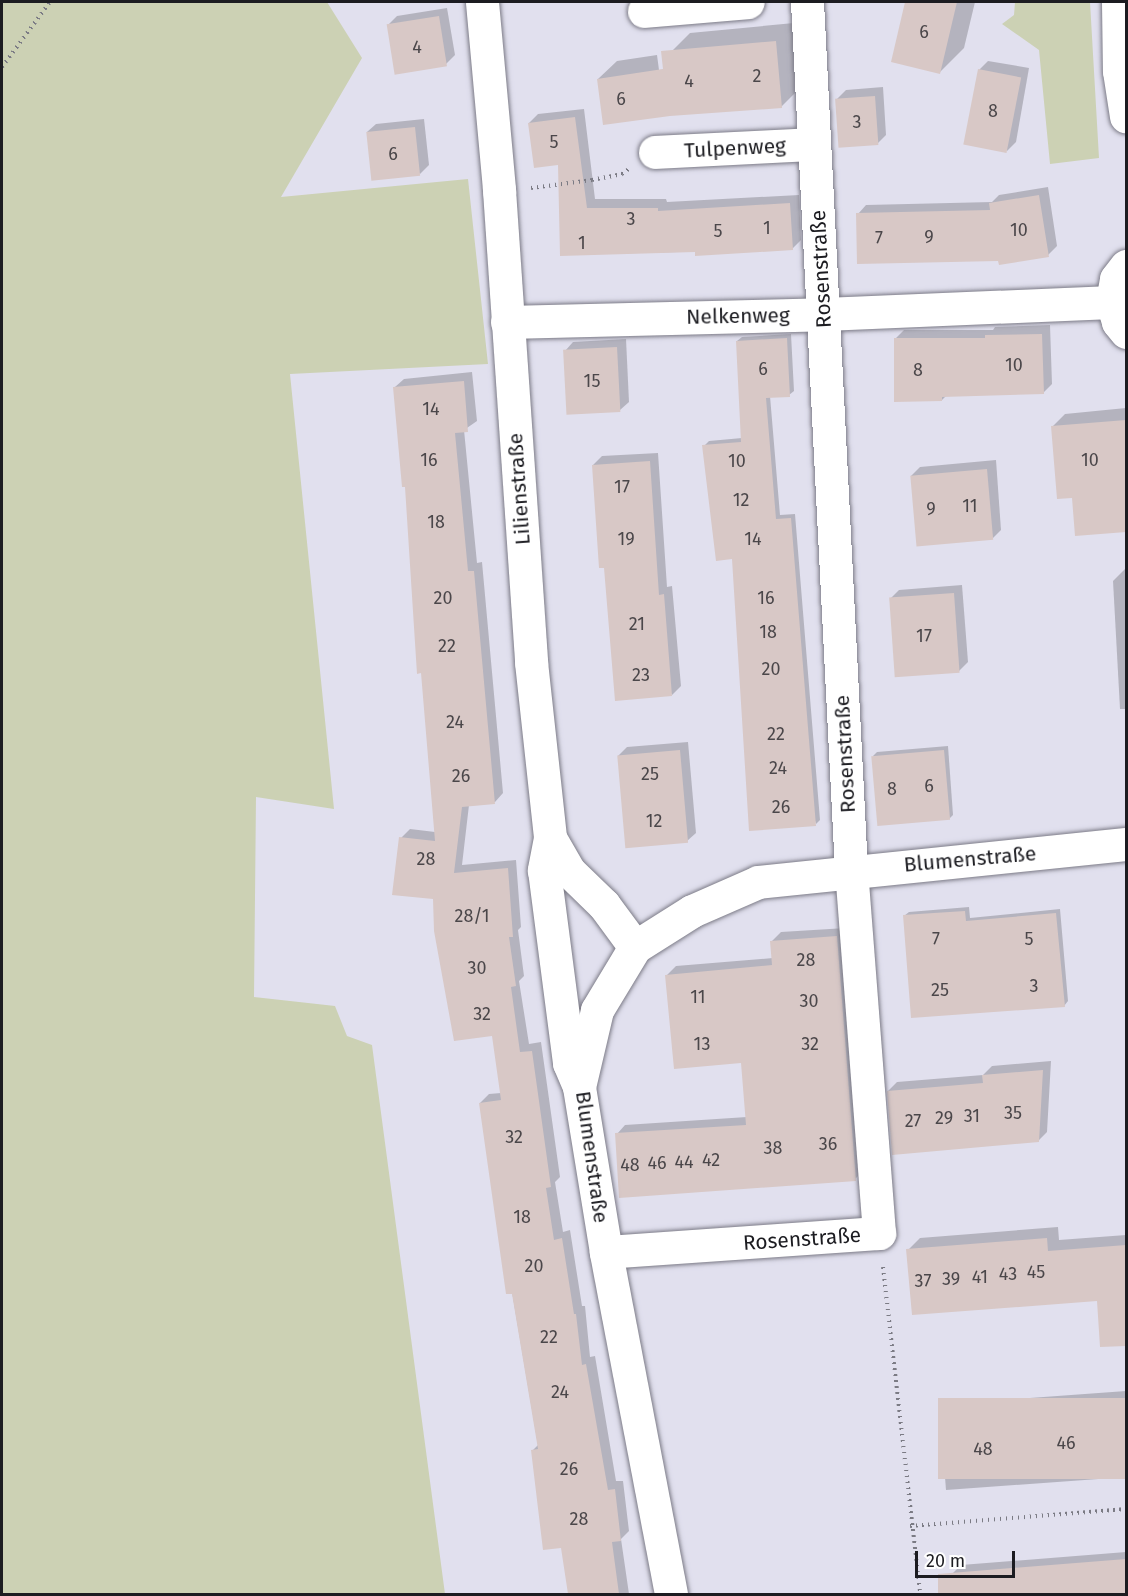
<!DOCTYPE html>
<meta charset="utf-8">
<style>
body{margin:0}
#map{position:relative;width:1128px;height:1596px;overflow:hidden;background:#e1e0ee;font-family:"Fira Sans",sans-serif}
div>[style]{position:absolute}
.green>*{inset:0;background:#ccd1b4}
.shadow>*{inset:0;background:#0003}
.building>*{inset:0;background:#d8c8c6;transform-origin:0 0}
.path>*{height:4px;margin-top:-2px;transform-origin:0;background:repeating-linear-gradient(90deg,#7b7b84 0 1.5px,transparent 0 6px)}
.roads{filter:drop-shadow(0 0 2px #7c7b87) drop-shadow(0 0 2px #7c7b87)}
.street>*{height:33px;margin:-16.5px;padding:0 16.5px;transform-origin:16.5px;border-radius:16.5px;background:#fff}
span{translate:-50% -50%;white-space:nowrap;text-align:center;line-height:1.15;-webkit-text-stroke:5px #fff;paint-order:stroke}
.number-label{font-size:18px;color:#4b474a}
.number-label span{-webkit-text-stroke-width:0}
.street-label{font-size:21px;color:#1c1c21}
.frame{position:absolute;inset:0;border:3px solid #1c1c21;pointer-events:none}
.scale{position:absolute;left:915px;top:1551px;width:100px;height:27px;box-sizing:border-box;border:3px solid #1c1c21;border-top:0;padding-left:8px;font-size:18px;line-height:21px;white-space:nowrap;color:#1c1c21;-webkit-text-stroke:4px #fff;paint-order:stroke}
</style>
<div id="map">
<div class="green">
<i style="clip-path:polygon(2px 2px,327px 2px,362px 58px,281px 197px,468px 179px,488px 364px,290px 374px,334px 809px,256px 797px,254px 997px,335px 1006px,347px 1036px,372px 1045px,445px 1594px,2px 1594px)"></i>
<i style="clip-path:polygon(1015px 2px,1090px 2px,1099px 158px,1050px 164px,1039px 50px,1002px 24px,1014px 15px)"></i>
</div>
<div class="shadow">
<i style="clip-path:polygon(907px 2px,975px 2px,964px 48px,940px 72px,893px 60px)"></i>
<i style="clip-path:polygon(447px 8px,455px 55px,446px 64px,388px 25px,397px 16px)"></i>
<i style="clip-path:polygon(794px 23px,800px 88px,781px 107px,598px 79px,617px 61px,657px 55px,659px 70px,672px 69px,672px 51px,690px 33px)"></i>
<i style="clip-path:polygon(988px 61px,1029px 68px,1016px 142px,1007px 151px,979px 70px)"></i>
<i style="clip-path:polygon(883px 87px,886px 135px,877px 144px,837px 99px,846px 90px)"></i>
<i style="clip-path:polygon(584px 109px,595px 199px,666px 199px,667px 202px,799px 195px,801px 240px,792px 249px,561px 255px,560px 163px,529px 123px,538px 114px)"></i>
<i style="clip-path:polygon(424px 119px,429px 165px,420px 174px,367px 132px,376px 124px)"></i>
<i style="clip-path:polygon(1048px 187px,1057px 246px,1048px 255px,999px 260px,858px 214px,866px 205px,992px 202px,999px 195px)"></i>
<i style="clip-path:polygon(1050px 325px,1052px 384px,1043px 393px,946px 396px,942px 400px,895px 339px,904px 330px,993px 330px,995px 327px)"></i>
<i style="clip-path:polygon(791px 334px,794px 391px,789px 395px,770px 396px,780px 515px,795px 514px,820px 820px,816px 824px,733px 557px,704px 446px,709px 441px,742px 438px,737px 341px,742px 337px)"></i>
<i style="clip-path:polygon(626px 339px,629px 402px,620px 410px,565px 351px,573px 342px)"></i>
<i style="clip-path:polygon(472px 372px,477px 421px,464px 430px,477px 563px,482px 562px,503px 793px,495px 802px,469px 805px,462px 865px,516px 860px,521px 927px,518px 930px,524px 976px,519px 981px,529px 1044px,541px 1042px,560px 1177px,555px 1182px,563px 1232px,570px 1230px,582px 1306px,585px 1306px,590px 1357px,595px 1356px,616px 1481px,623px 1481px,629px 1531px,621px 1539px,629px 1594px,569px 1594px,562px 1546px,532px 1451px,538px 1445px,480px 1103px,489px 1094px,501px 1093px,494px 1034px,434px 898px,401px 838px,410px 829px,435px 832px,422px 672px,418px 672px,407px 485px,395px 387px,404px 379px)"></i>
<i style="clip-path:polygon(1126px 408px,1126px 531px,1077px 534px,1073px 496px,1052px 427px,1065px 414px)"></i>
<i style="clip-path:polygon(658px 453px,667px 587px,672px 586px,681px 686px,672px 695px,605px 566px,593px 465px,602px 456px)"></i>
<i style="clip-path:polygon(996px 460px,1001px 530px,992px 539px,911px 476px,920px 467px)"></i>
<i style="clip-path:polygon(1126px 568px,1126px 709px,1120px 709px,1113px 581px)"></i>
<i style="clip-path:polygon(962px 585px,968px 662px,959px 671px,890px 599px,899px 590px)"></i>
<i style="clip-path:polygon(688px 742px,696px 833px,687px 841px,618px 756px,627px 747px)"></i>
<i style="clip-path:polygon(948px 746px,953px 815px,949px 819px,873px 756px,877px 752px)"></i>
<i style="clip-path:polygon(969px 907px,970px 918px,1060px 909px,1068px 1001px,1064px 1006px,904px 916px,909px 912px)"></i>
<i style="clip-path:polygon(846px 928px,864px 1170px,855px 1179px,617px 1134px,625px 1125px,747px 1117px,743px 1062px,667px 975px,676px 966px,773px 958px,772px 941px,781px 932px)"></i>
<i style="clip-path:polygon(1051px 1061px,1047px 1132px,1038px 1141px,888px 1091px,897px 1082px,983px 1075px,992px 1066px)"></i>
<i style="clip-path:polygon(1058px 1227px,1059px 1240px,1126px 1235px,1126px 1344px,1101px 1346px,1098px 1299px,908px 1250px,920px 1238px)"></i>
<i style="clip-path:polygon(1126px 1391px,1126px 1477px,946px 1490px,940px 1413px,949px 1404px)"></i>
<i style="clip-path:polygon(1126px 1552px,1126px 1594px,954px 1594px,952px 1574px,961px 1565px)"></i>
</div>
<div class="building">
<i style="clip-path:polygon(905px 2px,957px 2px,940px 74px,891px 62px)"></i>
<i style="left:439px;top:16px;width:51px;height:53px;rotate:81deg"></i>
<i style="clip-path:polygon(776px 41px,782px 108px,670px 116px,603px 125px,597px 79px,663px 69px,661px 51px)"></i>
<i style="left:978px;top:69px;width:44px;height:77px;rotate:11deg"></i>
<i style="left:875px;top:96px;width:49px;height:40px;rotate:86deg"></i>
<i style="clip-path:polygon(575px 117px,587px 208px,658px 208px,658px 211px,790px 203px,793px 250px,695px 256px,695px 252px,560px 256px,558px 165px,534px 168px,528px 123px)"></i>
<i style="left:415px;top:127px;width:49px;height:49px;rotate:84deg"></i>
<i style="clip-path:polygon(1039px 195px,1049px 257px,999px 265px,998px 261px,857px 264px,856px 213px,990px 210px,989px 203px)"></i>
<i style="clip-path:polygon(1042px 334px,1044px 394px,942px 397px,942px 401px,894px 402px,894px 338px,985px 338px,985px 335px)"></i>
<i style="clip-path:polygon(787px 338px,790px 397px,766px 398px,776px 519px,791px 518px,816px 826px,749px 831px,732px 559px,716px 561px,702px 445px,741px 442px,736px 341px)"></i>
<i style="left:617px;top:347px;width:65px;height:54px;rotate:87deg"></i>
<i style="clip-path:polygon(464px 381px,468px 432px,455px 433px,468px 571px,474px 571px,495px 804px,462px 807px,454px 873px,508px 868px,513px 937px,509px 937px,516px 986px,511px 987px,520px 1052px,532px 1051px,551px 1187px,546px 1188px,554px 1240px,562px 1238px,574px 1314px,576px 1314px,582px 1365px,586px 1364px,608px 1490px,615px 1489px,621px 1541px,612px 1542px,619px 1594px,568px 1594px,561px 1548px,543px 1550px,531px 1450px,538px 1449px,512px 1294px,506px 1294px,479px 1103px,501px 1100px,492px 1036px,454px 1041px,434px 931px,433px 899px,392px 895px,399px 837px,435px 841px,421px 673px,417px 674px,405px 487px,402px 487px,393px 387px)"></i>
<i style="clip-path:polygon(1126px 420px,1126px 532px,1075px 536px,1072px 498px,1057px 499px,1051px 426px)"></i>
<i style="clip-path:polygon(650px 461px,659px 595px,664px 594px,672px 696px,615px 701px,604px 568px,599px 568px,592px 465px)"></i>
<i style="left:987px;top:469px;width:71px;height:77px;rotate:85deg"></i>
<i style="left:954px;top:593px;width:80px;height:65px;rotate:86deg"></i>
<i style="left:680px;top:750px;width:93px;height:63px;rotate:85deg"></i>
<i style="left:944px;top:750px;width:70px;height:73px;rotate:85deg"></i>
<i style="clip-path:polygon(965px 911px,966px 921px,1056px 913px,1065px 1007px,911px 1018px,903px 915px)"></i>
<i style="clip-path:polygon(837px 936px,856px 1181px,619px 1198px,615px 1133px,746px 1125px,741px 1063px,674px 1069px,665px 975px,772px 965px,770px 941px)"></i>
<i style="clip-path:polygon(1043px 1070px,1039px 1142px,892px 1155px,887px 1091px,983px 1083px,982px 1075px)"></i>
<i style="clip-path:polygon(1047px 1238px,1048px 1251px,1126px 1245px,1126px 1346px,1100px 1347px,1097px 1301px,912px 1315px,906px 1249px)"></i>
<i style="left:1126px;top:1398px;width:81px;height:188px;rotate:90deg"></i>
<i style="clip-path:polygon(1126px 1559px,1126px 1594px,938px 1594px,938px 1574px)"></i>
</div>
<div class="path">
<i style="left:2px;top:67px;width:81px;rotate:-53.6deg"></i>
<i style="left:531px;top:188px;width:62px;rotate:-7.5deg"></i>
<i style="left:592px;top:180px;width:31px;rotate:-11deg"></i>
<i style="left:622px;top:174px;width:9px;rotate:-36deg"></i>
<i style="left:883px;top:1267px;width:329px;rotate:83.5deg"></i>
<i style="left:910px;top:1526px;width:217px;rotate:-4.5deg"></i>
</div>
<div class="roads">
<div class="street">
<i style="left:482px;top:2px;width:189px;rotate:84.8deg"></i>
<i style="left:499px;top:190px;width:473px;rotate:86.1deg"></i>
<i style="left:531px;top:662px;width:177px;rotate:83.8deg"></i>
<i style="left:550px;top:838px;width:38px;rotate:60deg"></i>
<i style="left:569px;top:871px;width:49px;rotate:44.2deg"></i>
<i style="left:604px;top:905px;width:52px;rotate:53.6deg"></i>
<i style="left:1118px;top:2px;width:69px;rotate:89.2deg"></i>
<i style="left:1119px;top:71px;width:46px;rotate:81.2deg"></i>
<i style="left:644px;top:11px;width:104px;rotate:-4.9deg"></i>
<i style="left:655px;top:152px;width:159px;rotate:-2.9deg"></i>
<i style="left:1126px;top:266px;width:16px;rotate:128deg"></i>
<i style="left:1116px;top:279px;width:23px;rotate:100deg"></i>
<i style="left:1112px;top:302px;width:21px;rotate:73deg"></i>
<i style="left:1118px;top:322px;width:13px;rotate:51deg"></i>
<i style="left:507px;top:322px;width:317px;rotate:-1.4deg"></i>
<i style="left:824px;top:314px;width:288px;rotate:-2.4deg"></i>
<i style="left:550px;top:838px;width:33px;rotate:101deg"></i>
<i style="left:544px;top:870px;width:195px;rotate:82.6deg"></i>
<i style="left:569px;top:1063px;width:21px;rotate:67deg"></i>
<i style="left:606px;top:1252px;width:274px;rotate:-4deg"></i>
<i style="left:879px;top:1233px;width:364px;rotate:-94.4deg"></i>
<i style="left:851px;top:870px;width:869px;rotate:-92.9deg"></i>
<i style="left:671px;top:1594px;width:348px;rotate:-100.8deg"></i>
<i style="left:606px;top:1252px;width:167px;rotate:-99.3deg"></i>
<i style="left:579px;top:1087px;width:79px;rotate:-76.8deg"></i>
<i style="left:597px;top:1010px;width:74px;rotate:-58.9deg"></i>
<i style="left:635px;top:947px;width:67px;rotate:-32.3deg"></i>
<i style="left:692px;top:911px;width:72px;rotate:-23.7deg"></i>
<i style="left:758px;top:882px;width:370px;rotate:-5.9deg"></i>
</div>
</div>
<div class="number-label">
<span style="left:924px;top:32px">6</span>
<span style="left:417px;top:47px">4</span>
<span style="left:757px;top:76px">2</span>
<span style="left:689px;top:81px">4</span>
<span style="left:621px;top:99px">6</span>
<span style="left:993px;top:111px">8</span>
<span style="left:857px;top:122px">3</span>
<span style="left:554px;top:142px">5</span>
<span style="left:393px;top:154px">6</span>
<span style="left:631px;top:219px">3</span>
<span style="left:767px;top:228px">1</span>
<span style="left:1019px;top:230px">10</span>
<span style="left:718px;top:231px">5</span>
<span style="left:929px;top:237px">9</span>
<span style="left:879px;top:238px">7</span>
<span style="left:582px;top:243px">1</span>
<span style="left:1014px;top:365px">10</span>
<span style="left:763px;top:369px">6</span>
<span style="left:918px;top:370px">8</span>
<span style="left:592px;top:381px">15</span>
<span style="left:431px;top:409px">14</span>
<span style="left:429px;top:460px">16</span>
<span style="left:1090px;top:460px">10</span>
<span style="left:737px;top:461px">10</span>
<span style="left:622px;top:487px">17</span>
<span style="left:741px;top:500px">12</span>
<span style="left:970px;top:506px">11</span>
<span style="left:931px;top:509px">9</span>
<span style="left:436px;top:522px">18</span>
<span style="left:626px;top:539px">19</span>
<span style="left:753px;top:539px">14</span>
<span style="left:443px;top:598px">20</span>
<span style="left:766px;top:598px">16</span>
<span style="left:637px;top:624px">21</span>
<span style="left:768px;top:632px">18</span>
<span style="left:924px;top:636px">17</span>
<span style="left:447px;top:646px">22</span>
<span style="left:771px;top:669px">20</span>
<span style="left:641px;top:675px">23</span>
<span style="left:455px;top:722px">24</span>
<span style="left:776px;top:734px">22</span>
<span style="left:778px;top:768px">24</span>
<span style="left:650px;top:774px">25</span>
<span style="left:461px;top:776px">26</span>
<span style="left:929px;top:786px">6</span>
<span style="left:892px;top:789px">8</span>
<span style="left:781px;top:807px">26</span>
<span style="left:654px;top:821px">12</span>
<span style="left:426px;top:859px">28</span>
<span style="left:472px;top:916px">28/1</span>
<span style="left:936px;top:939px">7</span>
<span style="left:1029px;top:939px">5</span>
<span style="left:806px;top:960px">28</span>
<span style="left:477px;top:968px">30</span>
<span style="left:1034px;top:986px">3</span>
<span style="left:940px;top:990px">25</span>
<span style="left:698px;top:997px">11</span>
<span style="left:809px;top:1001px">30</span>
<span style="left:482px;top:1014px">32</span>
<span style="left:702px;top:1044px">13</span>
<span style="left:810px;top:1044px">32</span>
<span style="left:1013px;top:1113px">35</span>
<span style="left:972px;top:1116px">31</span>
<span style="left:944px;top:1118px">29</span>
<span style="left:913px;top:1121px">27</span>
<span style="left:514px;top:1137px">32</span>
<span style="left:828px;top:1144px">36</span>
<span style="left:773px;top:1148px">38</span>
<span style="left:711px;top:1160px">42</span>
<span style="left:684px;top:1162px">44</span>
<span style="left:657px;top:1163px">46</span>
<span style="left:630px;top:1165px">48</span>
<span style="left:522px;top:1217px">18</span>
<span style="left:534px;top:1266px">20</span>
<span style="left:1036px;top:1272px">45</span>
<span style="left:1008px;top:1274px">43</span>
<span style="left:980px;top:1277px">41</span>
<span style="left:951px;top:1279px">39</span>
<span style="left:923px;top:1281px">37</span>
<span style="left:549px;top:1337px">22</span>
<span style="left:560px;top:1392px">24</span>
<span style="left:1066px;top:1443px">46</span>
<span style="left:983px;top:1449px">48</span>
<span style="left:569px;top:1469px">26</span>
<span style="left:579px;top:1519px">28</span>
</div>
<div class="street-label">
<span style="left:735px;top:148px;rotate:-3deg">Tulpenweg</span>
<span style="left:821px;top:269px;rotate:-93deg">Rosenstraße</span>
<span style="left:738px;top:316px;rotate:-1deg">Nelkenweg</span>
<span style="left:519px;top:489px;rotate:-94deg">Lilienstraße</span>
<span style="left:845px;top:754px;rotate:-93deg">Rosenstraße</span>
<span style="left:970px;top:859px;rotate:-5deg">Blumenstraße</span>
<span style="left:592px;top:1157px;rotate:82deg">Blumenstraße</span>
<span style="left:802px;top:1239px;rotate:-4deg">Rosenstraße</span>
</div>
<div class="frame"></div>
<div class="scale">20 m</div>
</div>
